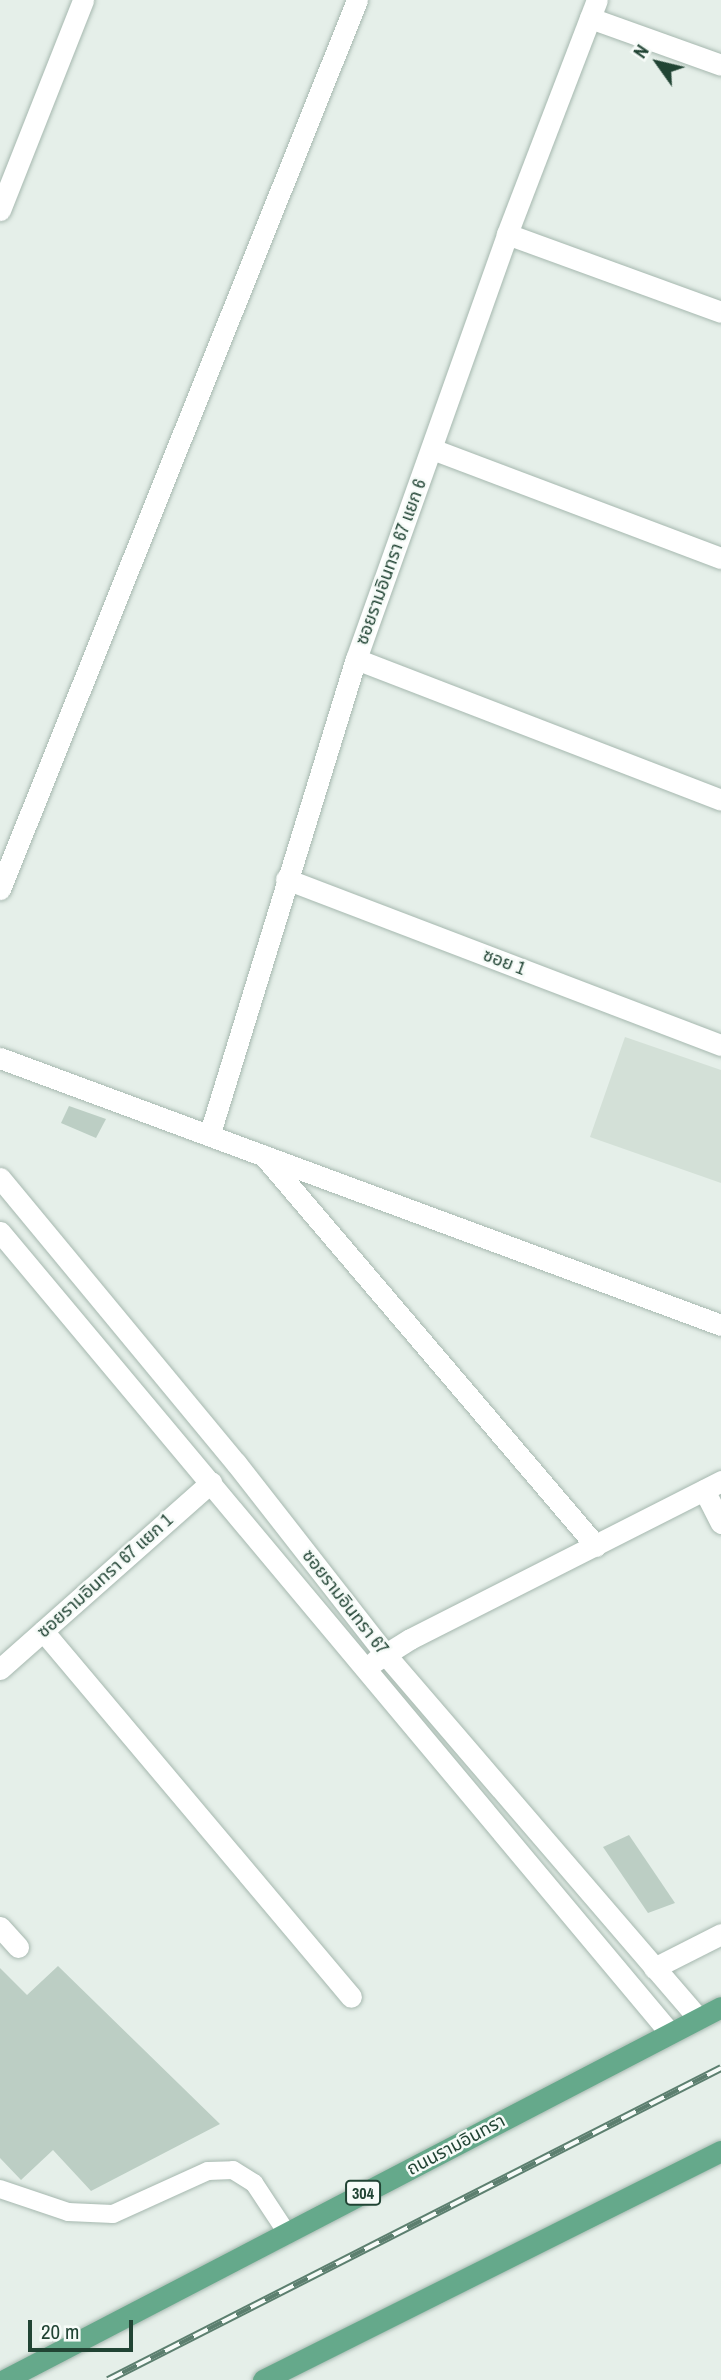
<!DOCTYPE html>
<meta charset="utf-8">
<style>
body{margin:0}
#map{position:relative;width:721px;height:2380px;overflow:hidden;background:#e5efe9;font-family:"Archivo Narrow","Noto Sans Thai",sans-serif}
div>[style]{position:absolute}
.built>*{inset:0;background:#d3e0d7}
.building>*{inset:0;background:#bccec4}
.roads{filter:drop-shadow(0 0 2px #a6b8af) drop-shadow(0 0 2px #a6b8af)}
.lane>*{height:18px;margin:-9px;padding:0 9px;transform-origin:9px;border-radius:9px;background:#fff}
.street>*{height:21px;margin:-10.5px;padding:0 10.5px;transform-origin:10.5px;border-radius:10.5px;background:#fff}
.primary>*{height:21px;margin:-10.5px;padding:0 10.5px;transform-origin:10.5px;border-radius:10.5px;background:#65a98b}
.rail>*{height:8px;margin-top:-4px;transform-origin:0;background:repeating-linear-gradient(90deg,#f6fbf8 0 16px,#5c7f6f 0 32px);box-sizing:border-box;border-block:2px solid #5c7f6f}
span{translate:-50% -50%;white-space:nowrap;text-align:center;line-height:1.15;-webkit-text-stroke:5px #f6fbf8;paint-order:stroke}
.shield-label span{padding:2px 5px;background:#f6fbf8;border:2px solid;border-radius:5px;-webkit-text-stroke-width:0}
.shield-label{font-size:16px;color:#214434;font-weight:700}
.street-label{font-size:18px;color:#214434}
.north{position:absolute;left:623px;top:28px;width:70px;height:70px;-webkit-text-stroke:5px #f6fbf8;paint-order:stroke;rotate:304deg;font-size:19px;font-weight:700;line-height:28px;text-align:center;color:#214434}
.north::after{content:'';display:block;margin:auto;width:24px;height:32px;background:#214434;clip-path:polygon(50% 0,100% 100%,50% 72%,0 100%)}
.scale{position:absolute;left:28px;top:2320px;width:105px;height:32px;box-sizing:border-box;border:4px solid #214434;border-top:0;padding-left:9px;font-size:21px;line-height:24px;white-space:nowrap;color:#214434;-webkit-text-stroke:5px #f6fbf8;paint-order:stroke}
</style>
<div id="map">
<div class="built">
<i style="clip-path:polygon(625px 1037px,721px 1070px,721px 1183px,590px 1137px)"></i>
</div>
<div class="building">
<i style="clip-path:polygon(69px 1106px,106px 1119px,96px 1138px,61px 1123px)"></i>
<i style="clip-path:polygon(629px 1835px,675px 1903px,648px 1913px,603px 1847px)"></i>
<i style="clip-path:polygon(58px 1966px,220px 2124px,91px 2191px,53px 2150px,21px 2180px,0 2158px,0 1968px,27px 1995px)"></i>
</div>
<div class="roads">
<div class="lane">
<i style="left:0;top:2189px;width:72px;rotate:18.7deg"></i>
<i style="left:68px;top:2212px;width:45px;rotate:2.5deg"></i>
<i style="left:113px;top:2214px;width:104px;rotate:-24.4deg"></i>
<i style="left:208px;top:2171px;width:25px;rotate:-2deg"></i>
<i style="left:233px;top:2170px;width:25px;rotate:32deg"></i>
<i style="left:254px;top:2183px;width:60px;rotate:56.6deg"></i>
</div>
<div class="street">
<i style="left:590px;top:18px;width:139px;rotate:19.7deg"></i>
<i style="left:0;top:210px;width:226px;rotate:-68.4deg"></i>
<i style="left:507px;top:234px;width:228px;rotate:20deg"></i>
<i style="left:432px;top:449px;width:309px;rotate:20.7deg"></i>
<i style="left:356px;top:659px;width:391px;rotate:21.1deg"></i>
<i style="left:286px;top:879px;width:466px;rotate:20.9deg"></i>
<i style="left:0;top:889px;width:958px;rotate:-68.12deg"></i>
<i style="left:0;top:1058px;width:769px;rotate:20.32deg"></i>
<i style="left:210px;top:1133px;width:496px;rotate:-72.9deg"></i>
<i style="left:356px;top:659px;width:451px;rotate:-70.4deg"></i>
<i style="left:507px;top:234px;width:251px;rotate:-69deg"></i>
<i style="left:264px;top:1156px;width:512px;rotate:49.59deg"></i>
<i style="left:0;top:1178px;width:370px;rotate:50.4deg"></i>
<i style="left:236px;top:1463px;width:242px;rotate:52deg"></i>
<i style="left:385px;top:1654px;width:480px;rotate:49.3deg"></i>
<i style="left:0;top:1232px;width:1044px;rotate:50.09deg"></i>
<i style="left:704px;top:1490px;width:37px;rotate:63deg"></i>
<i style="left:43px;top:1631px;width:478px;rotate:49.9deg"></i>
<i style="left:375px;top:1661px;width:41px;rotate:-32.2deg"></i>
<i style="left:410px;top:1639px;width:349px;rotate:-26.9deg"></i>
<i style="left:0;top:1669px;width:282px;rotate:-41.5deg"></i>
<i style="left:0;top:1927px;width:27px;rotate:48deg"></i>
<i style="left:654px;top:1968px;width:75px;rotate:-26.9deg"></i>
</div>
<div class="primary">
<i style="left:4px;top:2380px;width:808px;rotate:-27.48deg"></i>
<i style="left:263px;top:2380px;width:512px;rotate:-26.57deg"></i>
</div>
</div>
<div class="rail">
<i style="left:108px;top:2380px;width:688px;rotate:-26.97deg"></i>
</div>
<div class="shield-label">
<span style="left:363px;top:2193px">304</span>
</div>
<div class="street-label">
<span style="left:391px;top:562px;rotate:-70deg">ซอยรามอินทรา 67 แยก 6</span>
<span style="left:504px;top:962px;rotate:21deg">ซอย 1</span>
<span style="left:105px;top:1576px;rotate:-42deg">ซอยรามอินทรา 67 แยก 1</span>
<span style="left:345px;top:1602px;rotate:52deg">ซอยรามอินทรา 67</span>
<span style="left:456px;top:2145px;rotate:-28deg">ถนนรามอินทรา</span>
</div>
<div class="north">N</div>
<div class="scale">20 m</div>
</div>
